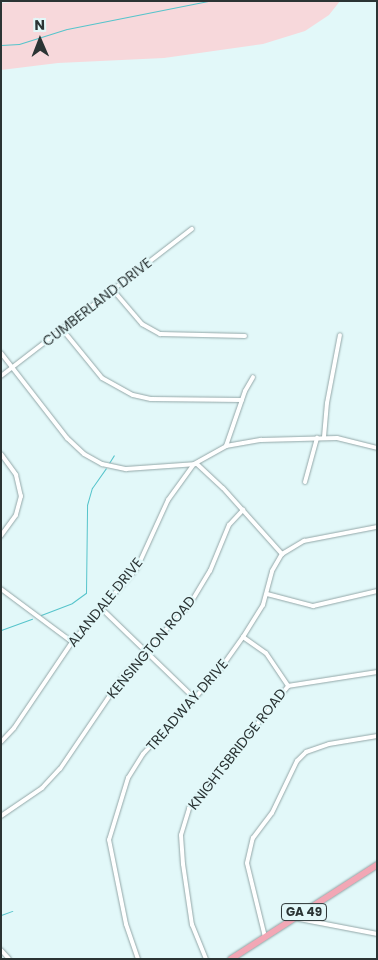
<!DOCTYPE html>
<style>
body{margin:0}
#map{position:relative;width:378px;height:960px;overflow:hidden;background:#e2f8f9;font-family:Poppins,sans-serif}
div>[style]{position:absolute}
.green>*{inset:0;background:#f7d8db}
.stream>*{height:1px;margin:-0.5px;padding:0 0.5px;transform-origin:0.5px;border-radius:0.5px;background:#56c4cb}
.roads{filter:drop-shadow(0 0 1px #93a7a8) drop-shadow(0 0 1px #93a7a8)}
.minor>*{height:4px;margin:-2px;padding:0 2px;transform-origin:2px;border-radius:2px;background:#fff}
.primary>*{height:6px;margin:-3px;padding:0 3px;transform-origin:3px;border-radius:3px;background:#f2a7b5}
span{translate:-50% -50%;white-space:nowrap;text-align:center;line-height:1.15;-webkit-text-stroke:4px #e2f8f9;paint-order:stroke}
.shield-label span{padding:1px 4px;background:#e2f8f9;border:1px solid;border-radius:4px;-webkit-text-stroke-width:0}
.shield-label{font-size:12px;color:#2b3434;font-weight:700}
.street-label{font-size:14px;color:#2b3434}
.frame{position:absolute;inset:0;border:2px solid #2b3434;pointer-events:none}
.north{position:absolute;left:15px;top:15px;width:50px;height:50px;-webkit-text-stroke:4px #e2f8f9;paint-order:stroke;rotate:359deg;font-size:14px;font-weight:700;line-height:20px;text-align:center;color:#2b3434}
.north::after{content:'';display:block;margin:auto;width:18px;height:22px;background:#2b3434;clip-path:polygon(50% 0,100% 100%,50% 72%,0 100%)}
</style>
<div id="map">
<div class="green">
<i style="clip-path:polygon(26px 1px,340px 1px,329px 15px,305px 31px,263px 44px,164px 58px,58px 63px,1px 70px,1px 3px)"></i>
</div>
<div class="stream">
<i style="left:1px;top:45px;width:18px;rotate:-3deg"></i>
<i style="left:19px;top:44px;width:50px;rotate:-17.4deg"></i>
<i style="left:67px;top:29px;width:145px;rotate:-11.2deg"></i>
<i style="left:109px;top:463px;width:9px;rotate:-58deg"></i>
<i style="left:41px;top:615px;width:33px;rotate:-21deg"></i>
<i style="left:72px;top:603px;width:17px;rotate:-36deg"></i>
<i style="left:86px;top:593px;width:88px;rotate:-89.3deg"></i>
<i style="left:87px;top:505px;width:18px;rotate:-74deg"></i>
<i style="left:92px;top:488px;width:24px;rotate:-55deg"></i>
<i style="left:1px;top:630px;width:33px;rotate:-20deg"></i>
<i style="left:1px;top:915px;width:12px;rotate:-20deg"></i>
</div>
<div class="roads">
<div class="minor">
<i style="left:113px;top:290px;width:45px;rotate:49.5deg"></i>
<i style="left:142px;top:324px;width:21px;rotate:29deg"></i>
<i style="left:160px;top:334px;width:85px;rotate:1.3deg"></i>
<i style="left:62px;top:329px;width:63px;rotate:50.8deg"></i>
<i style="left:102px;top:378px;width:35px;rotate:29deg"></i>
<i style="left:133px;top:395px;width:18px;rotate:13deg"></i>
<i style="left:151px;top:399px;width:91px;rotate:0.6deg"></i>
<i style="left:1px;top:353px;width:108px;rotate:52.2deg"></i>
<i style="left:67px;top:438px;width:23px;rotate:43deg"></i>
<i style="left:84px;top:454px;width:21px;rotate:29deg"></i>
<i style="left:102px;top:464px;width:25px;rotate:12deg"></i>
<i style="left:126px;top:469px;width:71px;rotate:-4deg"></i>
<i style="left:197px;top:464px;width:35px;rotate:43deg"></i>
<i style="left:223px;top:488px;width:89px;rotate:48.2deg"></i>
<i style="left:1px;top:376px;width:241px;rotate:-37.6deg"></i>
<i style="left:324px;top:437px;width:34px;rotate:-85deg"></i>
<i style="left:327px;top:403px;width:69px;rotate:-79.2deg"></i>
<i style="left:226px;top:446px;width:58px;rotate:-70.9deg"></i>
<i style="left:245px;top:391px;width:16px;rotate:-60deg"></i>
<i style="left:1px;top:454px;width:26px;rotate:54deg"></i>
<i style="left:16px;top:475px;width:22px;rotate:77deg"></i>
<i style="left:21px;top:496px;width:20px;rotate:105deg"></i>
<i style="left:16px;top:515px;width:26px;rotate:126deg"></i>
<i style="left:305px;top:482px;width:46px;rotate:-74.7deg"></i>
<i style="left:1px;top:589px;width:89px;rotate:36.7deg"></i>
<i style="left:267px;top:594px;width:48px;rotate:14.6deg"></i>
<i style="left:313px;top:606px;width:66px;rotate:-13.2deg"></i>
<i style="left:103px;top:610px;width:127px;rotate:44deg"></i>
<i style="left:243px;top:637px;width:28px;rotate:35deg"></i>
<i style="left:266px;top:653px;width:40px;rotate:56deg"></i>
<i style="left:1px;top:742px;width:19px;rotate:-47deg"></i>
<i style="left:14px;top:728px;width:104px;rotate:-56deg"></i>
<i style="left:72px;top:642px;width:98px;rotate:-48.7deg"></i>
<i style="left:137px;top:568px;width:75px;rotate:-65.5deg"></i>
<i style="left:168px;top:500px;width:44px;rotate:-54.2deg"></i>
<i style="left:194px;top:464px;width:37px;rotate:-29deg"></i>
<i style="left:226px;top:446px;width:36px;rotate:-10deg"></i>
<i style="left:261px;top:440px;width:76px;rotate:-1.5deg"></i>
<i style="left:337px;top:438px;width:41px;rotate:14deg"></i>
<i style="left:1px;top:816px;width:50px;rotate:-34.3deg"></i>
<i style="left:42px;top:788px;width:26px;rotate:-47deg"></i>
<i style="left:60px;top:769px;width:112px;rotate:-55.9deg"></i>
<i style="left:123px;top:676px;width:98px;rotate:-47.1deg"></i>
<i style="left:190px;top:604px;width:39px;rotate:-59deg"></i>
<i style="left:210px;top:571px;width:50px;rotate:-67.6deg"></i>
<i style="left:229px;top:525px;width:21px;rotate:-47deg"></i>
<i style="left:294px;top:918px;width:85px;rotate:10.9deg"></i>
<i style="left:265px;top:937px;width:76px;rotate:-103.7deg"></i>
<i style="left:247px;top:863px;width:26px;rotate:-77deg"></i>
<i style="left:253px;top:838px;width:31px;rotate:-53deg"></i>
<i style="left:272px;top:813px;width:58px;rotate:-64.3deg"></i>
<i style="left:297px;top:761px;width:13px;rotate:-45deg"></i>
<i style="left:306px;top:752px;width:24px;rotate:-19deg"></i>
<i style="left:329px;top:744px;width:49px;rotate:-9.5deg"></i>
<i style="left:1px;top:950px;width:12px;rotate:48deg"></i>
<i style="left:138px;top:959px;width:37px;rotate:-109deg"></i>
<i style="left:126px;top:924px;width:86px;rotate:-101.4deg"></i>
<i style="left:109px;top:840px;width:65px;rotate:-73deg"></i>
<i style="left:128px;top:778px;width:28px;rotate:-58deg"></i>
<i style="left:143px;top:754px;width:108px;rotate:-47.3deg"></i>
<i style="left:216px;top:675px;width:47px;rotate:-54.6deg"></i>
<i style="left:243px;top:637px;width:38px;rotate:-58deg"></i>
<i style="left:263px;top:605px;width:35px;rotate:-75deg"></i>
<i style="left:272px;top:571px;width:20px;rotate:-60deg"></i>
<i style="left:282px;top:554px;width:26px;rotate:-31deg"></i>
<i style="left:304px;top:541px;width:74px;rotate:-10.9deg"></i>
<i style="left:206px;top:959px;width:37px;rotate:-112deg"></i>
<i style="left:192px;top:925px;width:62px;rotate:-98.4deg"></i>
<i style="left:183px;top:864px;width:29px;rotate:-94deg"></i>
<i style="left:181px;top:835px;width:28px;rotate:-73deg"></i>
<i style="left:189px;top:808px;width:157px;rotate:-50.9deg"></i>
<i style="left:288px;top:686px;width:90px;rotate:-8.9deg"></i>
</div>
<div class="primary">
<i style="left:231px;top:959px;width:174px;rotate:-32.8deg"></i>
</div>
</div>
<div class="shield-label">
<span style="left:304px;top:912px">GA 49</span>
</div>
<div class="street-label">
<span style="left:97px;top:302px;rotate:-38deg">CUMBERLAND DRIVE</span>
<span style="left:105px;top:602px;rotate:-51deg">ALANDALE DRIVE</span>
<span style="left:151px;top:647px;rotate:-50deg">KENSINGTON ROAD</span>
<span style="left:187px;top:705px;rotate:-49deg">TREADWAY DRIVE</span>
<span style="left:237px;top:749px;rotate:-52deg">KNIGHTSBRIDGE ROAD</span>
</div>
<div class="frame"></div>
<div class="north">N</div>
</div>
